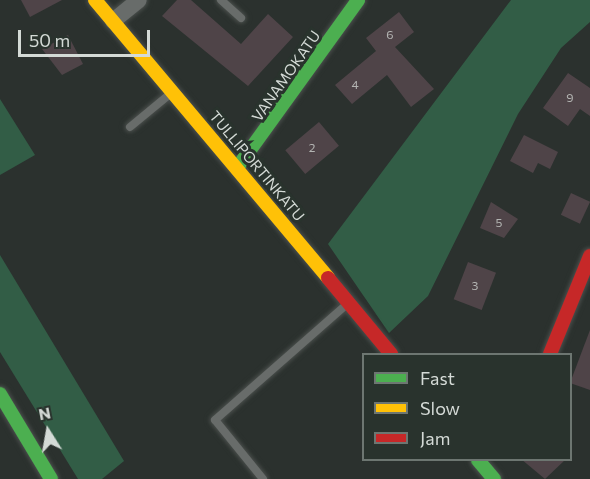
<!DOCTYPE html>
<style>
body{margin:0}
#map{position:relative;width:590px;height:479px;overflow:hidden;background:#2b312e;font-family:Commissioner,sans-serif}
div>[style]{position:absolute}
.green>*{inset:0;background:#325d46}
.building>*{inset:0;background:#4f4448;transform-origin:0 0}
.roads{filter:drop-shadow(0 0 2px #4a4f4c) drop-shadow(0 0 2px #4a4f4c)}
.lane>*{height:8px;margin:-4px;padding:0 4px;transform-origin:4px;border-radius:4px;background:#686c6a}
.street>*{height:16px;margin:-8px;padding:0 8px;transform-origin:8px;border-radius:8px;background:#686c6a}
.fast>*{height:14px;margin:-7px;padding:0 7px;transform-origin:7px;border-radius:7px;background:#4caf50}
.slow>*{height:14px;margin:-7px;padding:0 7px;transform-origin:7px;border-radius:7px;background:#ffc107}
.jam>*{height:14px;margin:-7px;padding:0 7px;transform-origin:7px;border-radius:7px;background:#c62828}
span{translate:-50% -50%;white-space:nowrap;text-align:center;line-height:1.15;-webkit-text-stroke:6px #29332d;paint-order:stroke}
.number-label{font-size:12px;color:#b3b4b2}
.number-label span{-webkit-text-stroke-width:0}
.street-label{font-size:15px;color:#d4dad6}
.legend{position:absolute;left:362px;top:353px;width:210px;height:108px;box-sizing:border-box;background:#29332d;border:2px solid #6d7671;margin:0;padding:8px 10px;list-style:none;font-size:18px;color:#d4dad6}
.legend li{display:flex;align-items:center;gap:12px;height:30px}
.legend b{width:30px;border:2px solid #6d7671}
.north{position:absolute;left:18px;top:401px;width:60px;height:60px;-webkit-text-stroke:4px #29332d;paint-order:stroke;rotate:349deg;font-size:16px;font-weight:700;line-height:24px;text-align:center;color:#d4dad6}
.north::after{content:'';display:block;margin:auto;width:21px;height:27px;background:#d4dad6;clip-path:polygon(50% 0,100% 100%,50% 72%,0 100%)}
.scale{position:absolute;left:18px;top:30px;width:132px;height:27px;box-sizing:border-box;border:3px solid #d4dad6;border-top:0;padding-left:8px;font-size:18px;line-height:21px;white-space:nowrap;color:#d4dad6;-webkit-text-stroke:4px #29332d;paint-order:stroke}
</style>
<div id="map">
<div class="green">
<i style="clip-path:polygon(511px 0,590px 0,590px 22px,561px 48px,518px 114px,428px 296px,389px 333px,328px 244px)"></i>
<i style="clip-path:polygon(0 99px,35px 155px,0 175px)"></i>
<i style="clip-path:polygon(0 255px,124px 461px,102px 479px,78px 479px,0 352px)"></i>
</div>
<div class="building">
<i style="clip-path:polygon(21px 0,62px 0,30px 17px)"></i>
<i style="clip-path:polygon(177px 0,191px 0,241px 44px,268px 14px,293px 37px,248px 86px,162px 16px)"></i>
<i style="clip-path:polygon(399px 12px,414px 32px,395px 47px,434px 89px,411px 107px,387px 75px,352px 104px,335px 85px,376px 51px,366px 38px)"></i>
<i style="clip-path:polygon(68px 35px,83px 64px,62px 75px,42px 49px)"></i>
<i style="clip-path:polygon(568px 73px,590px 88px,590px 116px,580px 109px,568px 126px,543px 108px)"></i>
<i style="left:319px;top:122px;width:31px;height:44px;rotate:50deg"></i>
<i style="clip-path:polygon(524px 135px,558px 152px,550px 169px,538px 163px,533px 173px,510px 161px)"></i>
<i style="left:571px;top:193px;width:21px;height:24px;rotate:25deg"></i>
<i style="clip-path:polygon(491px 202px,518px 219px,504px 238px,480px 228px)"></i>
<i style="left:468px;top:262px;width:30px;height:40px;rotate:21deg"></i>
<i style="clip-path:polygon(590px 330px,590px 390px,570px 383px)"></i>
<i style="clip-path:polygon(521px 459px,566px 459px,545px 479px)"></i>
</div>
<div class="roads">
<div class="lane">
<i style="left:221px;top:0;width:27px;rotate:42deg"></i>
<i style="left:130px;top:127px;width:52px;rotate:-39.5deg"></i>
<i style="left:263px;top:479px;width:76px;rotate:-129.1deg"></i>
<i style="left:215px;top:420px;width:177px;rotate:-41.3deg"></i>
</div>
<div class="street">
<i style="left:113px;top:21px;width:33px;rotate:-39deg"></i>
</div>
<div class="fast">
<i style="left:237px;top:168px;width:207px;rotate:-54.2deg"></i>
<i style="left:0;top:394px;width:99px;rotate:59deg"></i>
<i style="left:478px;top:460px;width:25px;rotate:50deg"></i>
</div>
<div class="slow">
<i style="left:95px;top:0;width:363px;rotate:50deg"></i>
</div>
<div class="jam">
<i style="left:328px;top:278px;width:99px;rotate:50.3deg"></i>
<i style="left:550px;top:354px;width:106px;rotate:-67.8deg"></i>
</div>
</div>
<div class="number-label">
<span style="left:390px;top:35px">6</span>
<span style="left:355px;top:85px">4</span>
<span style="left:570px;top:98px">9</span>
<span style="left:312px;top:148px">2</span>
<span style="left:499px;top:223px">5</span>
<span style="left:475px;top:286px">3</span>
</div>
<div class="street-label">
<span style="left:286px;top:76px;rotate:-55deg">VANAMOKATU</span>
<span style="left:257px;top:166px;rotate:50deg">TULLIPORTINKATU</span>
</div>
<ul class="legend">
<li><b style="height:8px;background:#4caf50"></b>Fast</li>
<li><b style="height:8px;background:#ffc107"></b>Slow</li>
<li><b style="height:8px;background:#c62828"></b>Jam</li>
</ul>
<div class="north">N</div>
<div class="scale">50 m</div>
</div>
